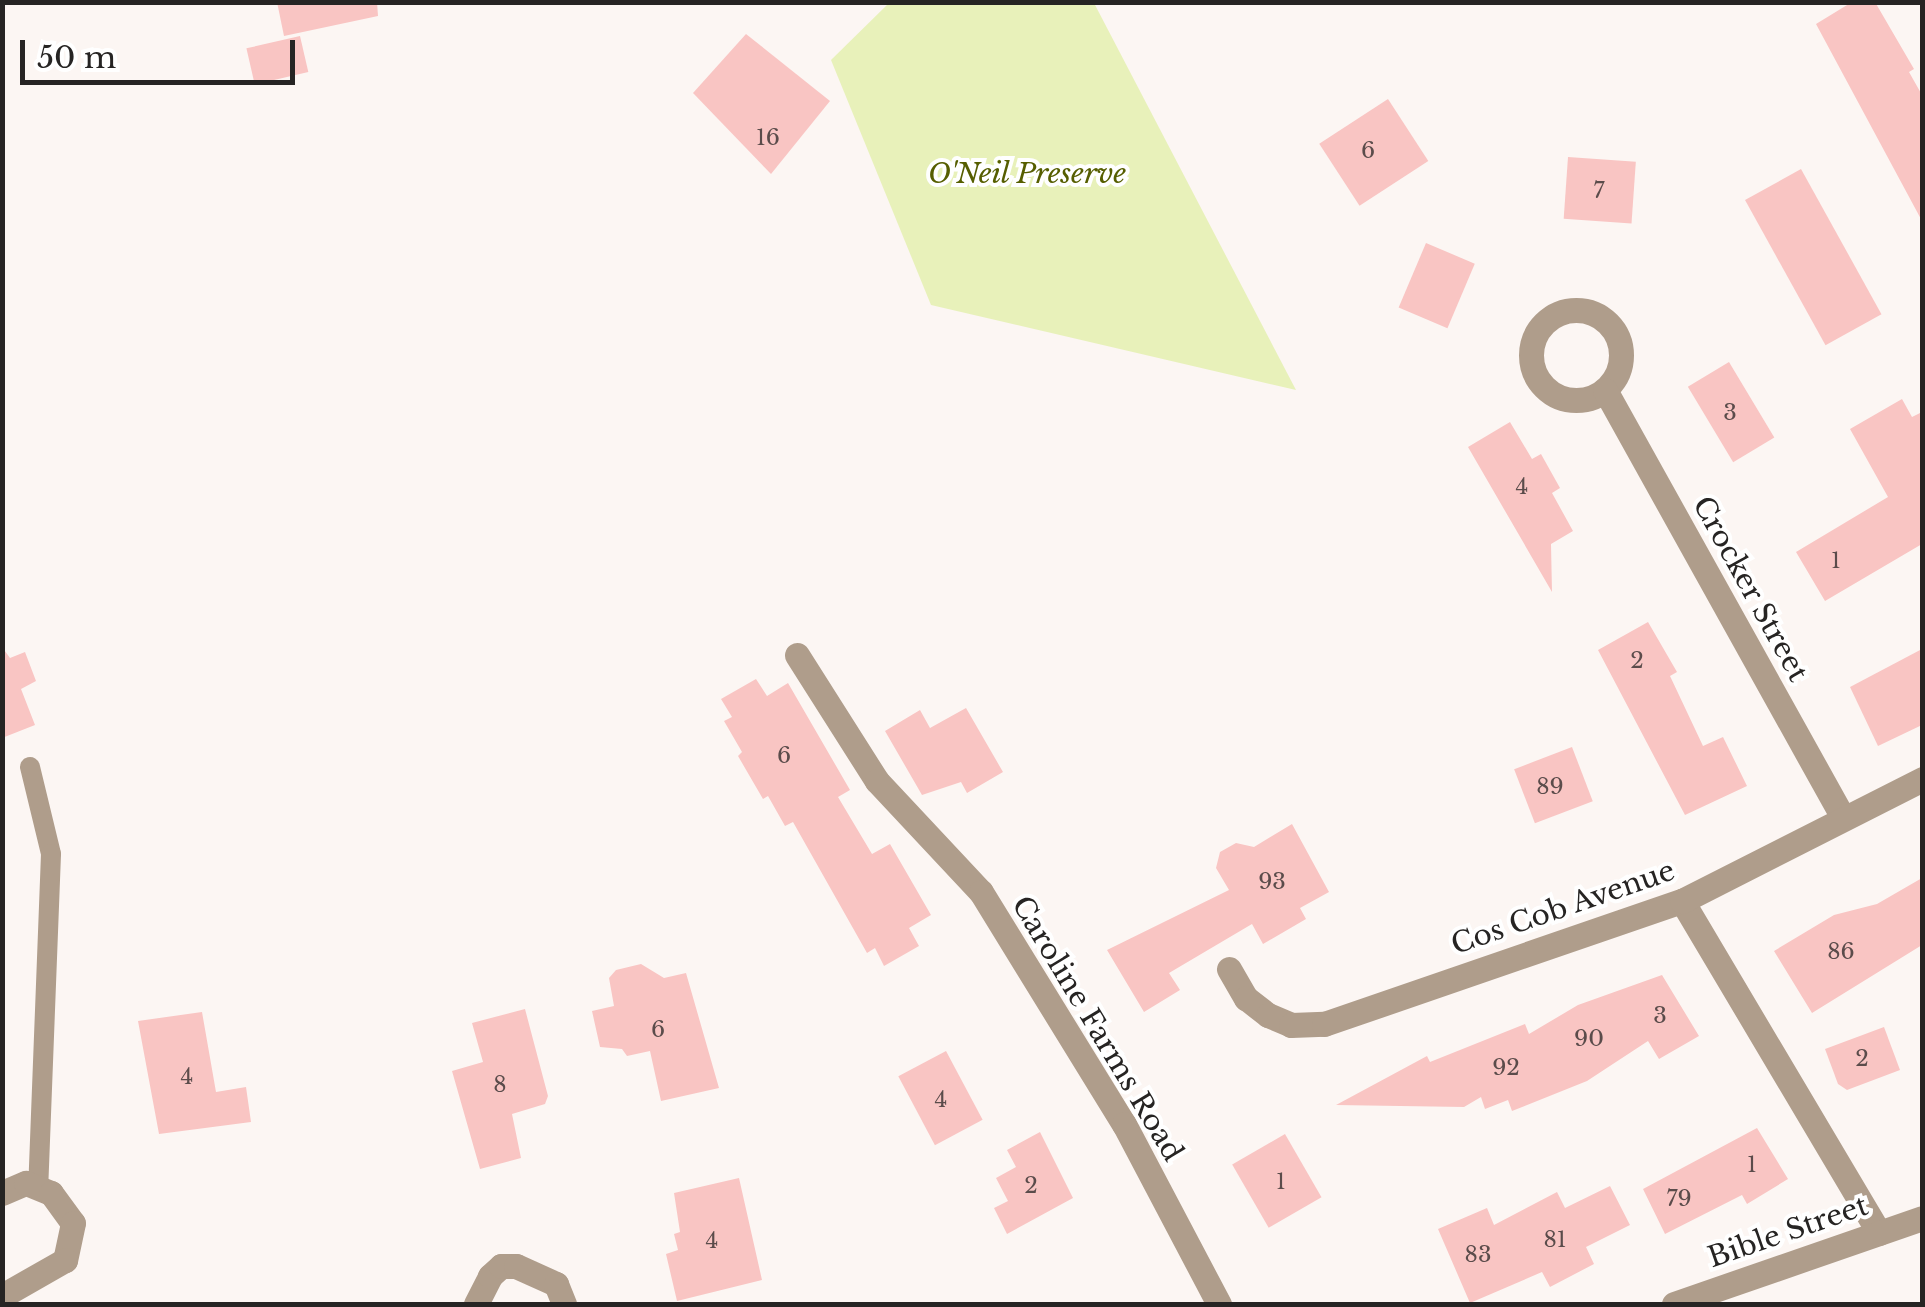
<!DOCTYPE html>
<style>
body{margin:0}
#map{position:relative;width:1925px;height:1307px;overflow:hidden;background:#fcf6f3;font-family:"Libre Baskerville",serif}
div>[style]{position:absolute}
.green>*{inset:0;background:#e8f1ba}
.building>*{inset:0;background:#f9c5c3;transform-origin:0 0}
.lane>*{height:20px;margin:-10px;padding:0 10px;transform-origin:10px;border-radius:10px;background:#af9d8b}
.street>*{height:25px;margin:-12.5px;padding:0 12.5px;transform-origin:12.5px;border-radius:12.5px;background:#af9d8b}
.street>.ring{margin:-12.5px;padding:0;box-sizing:content-box;background:none;border:25px solid #af9d8b;border-radius:50%}
span{translate:-50% -50%;white-space:nowrap;text-align:center;line-height:1.15;-webkit-text-stroke:8px #fff;paint-order:stroke}
.number-label{font-size:22px;color:#5b4c4b}
.number-label span{-webkit-text-stroke-width:0}
.park-label{font-size:28px;color:#565e00;font-style:italic}
.street-label{font-size:28px;color:#262423}
.frame{position:absolute;inset:0;border:5px solid #262423;pointer-events:none}
.scale{position:absolute;left:20px;top:40px;width:275px;height:45px;box-sizing:border-box;border:5px solid #262423;border-top:0;padding-left:12px;font-size:30px;line-height:35px;white-space:nowrap;color:#262423;-webkit-text-stroke:8px #fff;paint-order:stroke}
</style>
<div id="map">
<div class="green">
<i style="clip-path:polygon(889px 3px,1094px 3px,1296px 390px,931px 305px,831px 60px)"></i>
</div>
<div class="building">
<i style="clip-path:polygon(277px 2px,377px 2px,378px 16px,284px 36px)"></i>
<i style="clip-path:polygon(1852px 2px,1875px 2px,1914px 69px,1909px 72px,1922px 95px,1922px 221px,1816px 24px)"></i>
<i style="clip-path:polygon(746px 34px,830px 101px,771px 174px,693px 93px)"></i>
<i style="left:300px;top:36px;width:37px;height:55px;rotate:77deg"></i>
<i style="left:1388px;top:99px;width:74px;height:82px;rotate:57deg"></i>
<i style="left:1568px;top:157px;width:68px;height:62px;rotate:4deg"></i>
<i style="left:1801px;top:169px;width:166px;height:64px;rotate:61deg"></i>
<i style="left:1426px;top:243px;width:53px;height:70px;rotate:23deg"></i>
<i style="left:1729px;top:362px;width:88px;height:48px;rotate:59deg"></i>
<i style="clip-path:polygon(1902px 399px,1912px 417px,1922px 412px,1922px 544px,1825px 601px,1796px 552px,1888px 497px,1850px 429px)"></i>
<i style="clip-path:polygon(1510px 422px,1532px 459px,1541px 454px,1560px 488px,1552px 493px,1573px 531px,1551px 544px,1552px 592px,1468px 447px)"></i>
<i style="clip-path:polygon(1648px 622px,1677px 672px,1670px 676px,1703px 746px,1723px 737px,1747px 786px,1685px 815px,1598px 650px)"></i>
<i style="clip-path:polygon(2px 647px,10px 658px,25px 652px,36px 681px,21px 689px,35px 725px,2px 738px)"></i>
<i style="clip-path:polygon(1922px 649px,1922px 725px,1878px 746px,1850px 687px)"></i>
<i style="clip-path:polygon(756px 679px,767px 696px,788px 683px,850px 790px,838px 797px,872px 854px,890px 844px,931px 915px,909px 928px,919px 946px,884px 966px,875px 948px,867px 953px,793px 822px,785px 826px,768px 796px,763px 799px,738px 756px,742px 752px,724px 721px,732px 717px,721px 699px)"></i>
<i style="clip-path:polygon(966px 708px,1003px 772px,967px 793px,961px 782px,922px 795px,885px 731px,920px 710px,930px 728px)"></i>
<i style="left:1572px;top:747px;width:58px;height:62px;rotate:69deg"></i>
<i style="clip-path:polygon(1292px 824px,1329px 892px,1300px 908px,1306px 919px,1263px 944px,1252px 924px,1169px 973px,1180px 990px,1144px 1012px,1107px 950px,1229px 890px,1216px 868px,1220px 852px,1236px 843px,1254px 847px)"></i>
<i style="clip-path:polygon(1922px 878px,1922px 945px,1812px 1013px,1774px 951px,1834px 915px,1877px 904px)"></i>
<i style="clip-path:polygon(641px 964px,664px 978px,686px 973px,719px 1088px,661px 1101px,650px 1051px,627px 1056px,622px 1049px,600px 1047px,592px 1011px,614px 1006px,609px 978px,616px 970px)"></i>
<i style="clip-path:polygon(1662px 975px,1699px 1036px,1659px 1059px,1648px 1041px,1587px 1081px,1512px 1111px,1508px 1100px,1485px 1109px,1481px 1097px,1464px 1107px,1336px 1105px,1427px 1056px,1430px 1062px,1525px 1024px,1529px 1034px,1578px 1005px)"></i>
<i style="clip-path:polygon(525px 1009px,548px 1096px,545px 1104px,512px 1114px,521px 1158px,480px 1169px,452px 1071px,483px 1062px,472px 1023px)"></i>
<i style="clip-path:polygon(202px 1012px,216px 1092px,246px 1087px,251px 1122px,159px 1134px,138px 1021px)"></i>
<i style="clip-path:polygon(1884px 1027px,1900px 1070px,1847px 1090px,1838px 1084px,1825px 1049px)"></i>
<i style="left:946px;top:1051px;width:78px;height:54px;rotate:62deg"></i>
<i style="clip-path:polygon(1757px 1128px,1788px 1179px,1747px 1204px,1742px 1195px,1665px 1234px,1643px 1189px)"></i>
<i style="clip-path:polygon(1040px 1132px,1073px 1198px,1007px 1234px,994px 1208px,1008px 1201px,996px 1178px,1016px 1167px,1007px 1150px)"></i>
<i style="left:1285px;top:1134px;width:73px;height:61px;rotate:60deg"></i>
<i style="clip-path:polygon(739px 1178px,762px 1280px,677px 1301px,666px 1254px,678px 1250px,674px 1234px,680px 1232px,674px 1193px)"></i>
<i style="clip-path:polygon(1610px 1186px,1630px 1225px,1586px 1247px,1594px 1264px,1550px 1287px,1542px 1272px,1470px 1303px,1438px 1229px,1487px 1208px,1494px 1225px,1557px 1192px,1565px 1208px)"></i>
</div>
<div class="lane">
<i style="left:30px;top:767px;width:89px;rotate:76.4deg"></i>
<i style="left:51px;top:854px;width:333px;rotate:92.2deg"></i>
</div>
<div class="street">
<i class="ring" style="left:1531px;top:310px;width:65px;height:65px"></i>
<i style="left:1605px;top:390px;width:489px;rotate:60.9deg"></i>
<i style="left:797px;top:655px;width:149px;rotate:57.6deg"></i>
<i style="left:877px;top:781px;width:152px;rotate:46.9deg"></i>
<i style="left:981px;top:892px;width:273px;rotate:58.4deg"></i>
<i style="left:1124px;top:1124px;width:204px;rotate:62.2deg"></i>
<i style="left:1682px;top:901px;width:386px;rotate:59.3deg"></i>
<i style="left:1229px;top:969px;width:34px;rotate:60deg"></i>
<i style="left:1246px;top:998px;width:28px;rotate:38deg"></i>
<i style="left:1268px;top:1015px;width:25px;rotate:23deg"></i>
<i style="left:1291px;top:1025px;width:33px;rotate:-2deg"></i>
<i style="left:1324px;top:1024px;width:379px;rotate:-19deg"></i>
<i style="left:1682px;top:901px;width:269px;rotate:-26.9deg"></i>
<i style="left:2px;top:1193px;width:26px;rotate:-23deg"></i>
<i style="left:26px;top:1183px;width:27px;rotate:22deg"></i>
<i style="left:51px;top:1193px;width:37px;rotate:54deg"></i>
<i style="left:73px;top:1223px;width:38px;rotate:102deg"></i>
<i style="left:65px;top:1260px;width:73px;rotate:150.3deg"></i>
<i style="left:476px;top:1304px;width:31px;rotate:-63deg"></i>
<i style="left:490px;top:1276px;width:15px;rotate:-42deg"></i>
<i style="left:501px;top:1266px;width:15px"></i>
<i style="left:516px;top:1266px;width:44px;rotate:24.2deg"></i>
<i style="left:556px;top:1284px;width:22px;rotate:68deg"></i>
<i style="left:1674px;top:1304px;width:262px;rotate:-19.1deg"></i>
</div>
<div class="number-label">
<span style="left:768px;top:138px">16</span>
<span style="left:1368px;top:151px">6</span>
<span style="left:1599px;top:191px">7</span>
<span style="left:1730px;top:413px">3</span>
<span style="left:1522px;top:487px">4</span>
<span style="left:1836px;top:561px">1</span>
<span style="left:1637px;top:661px">2</span>
<span style="left:784px;top:756px">6</span>
<span style="left:1550px;top:787px">89</span>
<span style="left:1272px;top:882px">93</span>
<span style="left:1841px;top:952px">86</span>
<span style="left:1660px;top:1016px">3</span>
<span style="left:658px;top:1030px">6</span>
<span style="left:1589px;top:1039px">90</span>
<span style="left:1862px;top:1059px">2</span>
<span style="left:1506px;top:1068px">92</span>
<span style="left:187px;top:1077px">4</span>
<span style="left:500px;top:1085px">8</span>
<span style="left:941px;top:1100px">4</span>
<span style="left:1752px;top:1165px">1</span>
<span style="left:1281px;top:1182px">1</span>
<span style="left:1031px;top:1186px">2</span>
<span style="left:1679px;top:1199px">79</span>
<span style="left:1555px;top:1240px">81</span>
<span style="left:712px;top:1241px">4</span>
<span style="left:1478px;top:1255px">83</span>
</div>
<div class="park-label">
<span style="left:1027px;top:174px">O'Neil Preserve</span>
</div>
<div class="street-label">
<span style="left:1750px;top:589px;rotate:61deg">Crocker Street</span>
<span style="left:1563px;top:908px;rotate:-19deg">Cos Cob Avenue</span>
<span style="left:1097px;top:1029px;rotate:59deg">Caroline Farms Road</span>
<span style="left:1788px;top:1232px;rotate:-19deg">Bible Street</span>
</div>
<div class="frame"></div>
<div class="scale">50 m</div>
</div>
